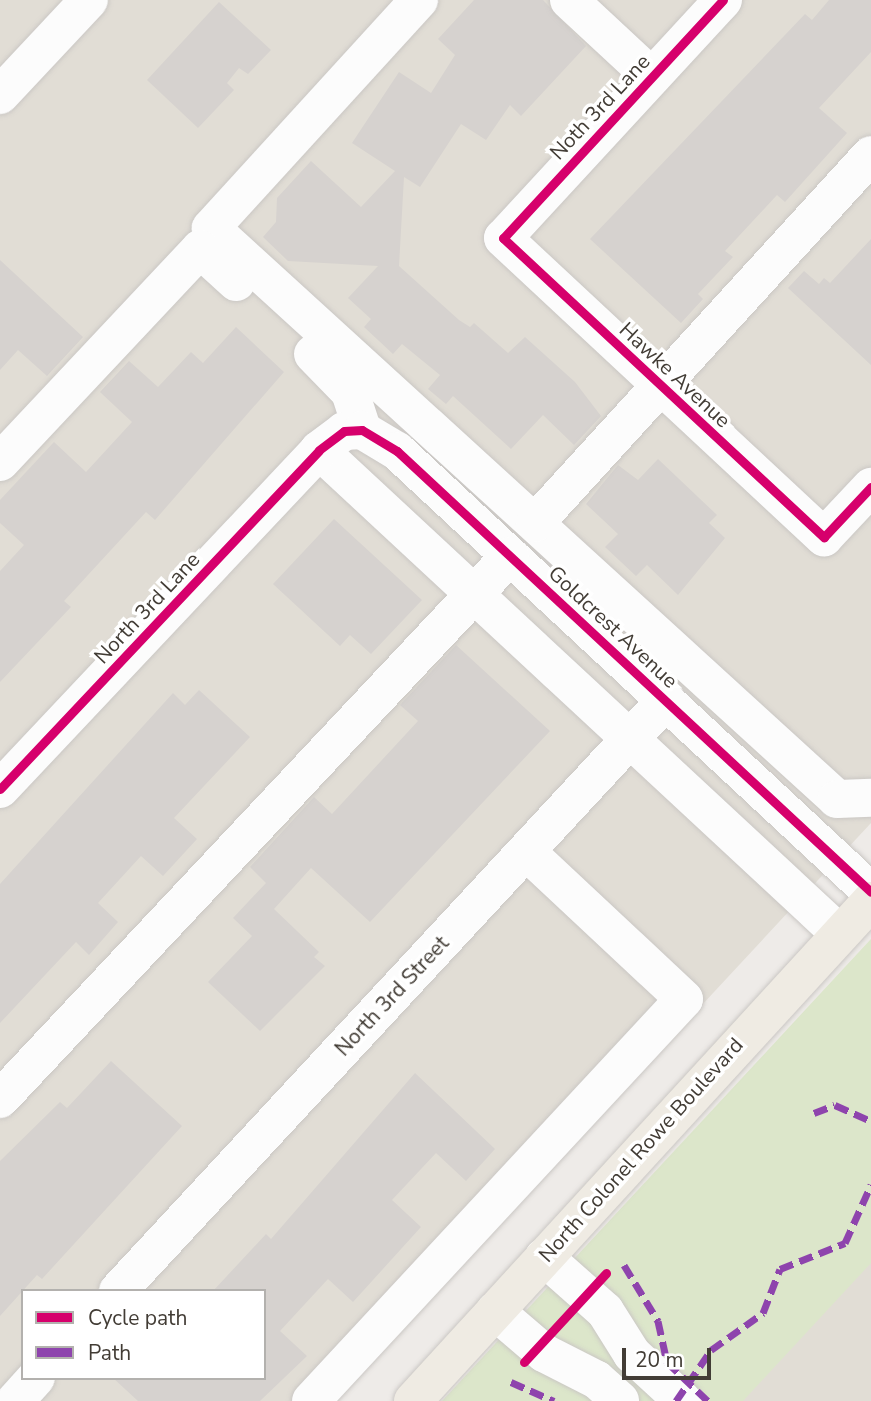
<!DOCTYPE html>
<style>
body{margin:0}
#map{position:relative;width:871px;height:1401px;overflow:hidden;background:#eeebe8;font-family:"Nunito Sans",sans-serif}
div>[style]{position:absolute}
.residential>*{inset:0;background:#e1ddd5}
.green>*{inset:0;background:#dce6ca}
.building>*{inset:0;background:#d6d2cf}
.roads{filter:drop-shadow(0 0 2px #cac7c4) drop-shadow(0 0 2px #cac7c4)}
.minor>*{height:38px;margin:-19px;padding:0 19px;transform-origin:19px;border-radius:19px;background:#fcfcfc}
.major>*{height:38px;margin:-19px;padding:0 19px;transform-origin:19px;border-radius:19px;background:#efebe3}
.quiet>*{height:7px;margin-top:-3.5px;transform-origin:0;background:repeating-linear-gradient(90deg,#8e44ad 0 14px,transparent 0 21px)}
.cycleway>*{height:9px;margin:-4.5px;padding:0 4.5px;transform-origin:4.5px;border-radius:4.5px;background:#d6006c}
span{translate:-50% -50%;white-space:nowrap;text-align:center;line-height:1.15;-webkit-text-stroke:7px #fff;paint-order:stroke}
.street-label{font-size:21px;color:#423c35}
.legend{position:absolute;left:21px;top:1289px;width:245px;height:91px;box-sizing:border-box;background:#fff;border:2px solid #b3b1ae;margin:0;padding:9px 12px;list-style:none;font-size:21px;color:#423c35}
.legend li{display:flex;align-items:center;gap:14px;height:35px}
.legend b{width:35px;border:2px solid #b3b1ae}
.scale{position:absolute;left:622px;top:1348px;width:89px;height:32px;box-sizing:border-box;border:4px solid #423c35;border-top:0;padding-left:9px;font-size:21px;line-height:24px;white-space:nowrap;color:#423c35;-webkit-text-stroke:5px #fff;paint-order:stroke}
</style>
<div id="map">
<div class="residential">
<i style="clip-path:polygon(evenodd,0 0,871px 0,871px 823px,334px 1401px,0 1401px,0 0,23px 1291px,264px 1291px,264px 1378px,23px 1378px,23px 1291px)"></i>
<i style="clip-path:polygon(871px 1260px,871px 1401px,741px 1401px)"></i>
</div>
<div class="green">
<i style="clip-path:polygon(871px 939px,871px 1263px,743px 1401px,442px 1401px)"></i>
</div>
<div class="building">
<i style="clip-path:polygon(474px 0,543px 0,586px 46px,521px 116px,510px 105px,486px 140px,461px 124px,420px 187px,404px 177px,399px 266px,459px 320px,470px 327px,474px 323px,508px 353px,525px 337px,575px 382px,601px 416px,574px 445px,543px 415px,511px 449px,453px 396px,446px 404px,428px 389px,440px 375px,402px 344px,393px 354px,364px 327px,371px 319px,348px 298px,378px 266px,288px 261px,263px 237px,276px 222px,277px 198px,311px 161px,361px 207px,395px 171px,352px 143px,399px 72px,431px 93px,455px 55px,438px 39px)"></i>
<i style="clip-path:polygon(829px 0,871px 0,871px 52px,819px 108px,847px 133px,785px 202px,777px 195px,725px 251px,733px 257px,698px 294px,703px 299px,681px 323px,590px 239px,805px 14px,812px 20px)"></i>
<i style="clip-path:polygon(219px 2px,271px 50px,248px 74px,239px 68px,227px 83px,234px 90px,198px 128px,147px 80px)"></i>
<i style="clip-path:polygon(871px 239px,871px 365px,788px 288px,804px 271px,819px 284px,824px 278px,830px 283px)"></i>
<i style="clip-path:polygon(0 260px,83px 337px,47px 376px,18px 350px,0 370px)"></i>
<i style="clip-path:polygon(236px 327px,284px 372px,155px 520px,146px 512px,64px 601px,71px 607px,0 682px,0 571px,24px 545px,0 523px,0 500px,54px 442px,86px 472px,132px 422px,100px 392px,129px 361px,158px 387px,191px 352px,203px 363px)"></i>
<i style="clip-path:polygon(658px 459px,717px 515px,709px 523px,725px 538px,678px 595px,647px 565px,636px 576px,605px 547px,618px 534px,586px 504px,618px 465px,638px 480px)"></i>
<i style="clip-path:polygon(334px 519px,422px 600px,371px 654px,350px 635px,340px 646px,273px 584px)"></i>
<i style="clip-path:polygon(456px 645px,550px 731px,370px 922px,311px 868px,274px 909px,319px 952px,314px 957px,325px 966px,260px 1031px,208px 982px,252px 936px,233px 918px,266px 883px,250px 867px,314px 797px,332px 814px,418px 721px,400px 705px)"></i>
<i style="clip-path:polygon(199px 690px,250px 737px,174px 818px,197px 839px,163px 876px,141px 856px,98px 903px,118px 922px,89px 955px,76px 942px,0 1023px,0 884px,173px 693px,185px 705px)"></i>
<i style="clip-path:polygon(111px 1061px,182px 1126px,42px 1279px,37px 1275px,0 1316px,0 1161px,60px 1102px,67px 1108px)"></i>
<i style="clip-path:polygon(415px 1073px,495px 1149px,466px 1181px,436px 1153px,392px 1200px,421px 1227px,353px 1302px,328px 1279px,280px 1331px,307px 1356px,260px 1401px,138px 1401px,113px 1378px,264px 1378px,264px 1291px,213px 1291px,266px 1234px,271px 1239px)"></i>
</div>
<div class="roads">
<div class="minor">
<i style="left:419px;top:0;width:309px;rotate:132.4deg"></i>
<i style="left:211px;top:228px;width:847px;rotate:42.37deg"></i>
<i style="left:837px;top:799px;width:34px;rotate:-2deg"></i>
<i style="left:569px;top:0;width:113px;rotate:42.9deg"></i>
<i style="left:723px;top:0;width:324px;rotate:132.7deg"></i>
<i style="left:503px;top:238px;width:439px;rotate:43deg"></i>
<i style="left:824px;top:537px;width:69px;rotate:-46.8deg"></i>
<i style="left:0;top:95px;width:130px;rotate:-46.9deg"></i>
<i style="left:313px;top:354px;width:53px;rotate:45.8deg"></i>
<i style="left:350px;top:392px;width:40px;rotate:72deg"></i>
<i style="left:319px;top:450px;width:711px;rotate:42.89deg"></i>
<i style="left:0;top:462px;width:292px;rotate:-46.8deg"></i>
<i style="left:200px;top:249px;width:49px;rotate:42.5deg"></i>
<i style="left:535px;top:523px;width:498px;rotate:-47.6deg"></i>
<i style="left:0;top:789px;width:465px;rotate:-46.7deg"></i>
<i style="left:319px;top:450px;width:31px;rotate:-37deg"></i>
<i style="left:344px;top:431px;width:18px;rotate:-3deg"></i>
<i style="left:362px;top:430px;width:41px;rotate:31deg"></i>
<i style="left:397px;top:451px;width:647px;rotate:42.93deg"></i>
<i style="left:0;top:1099px;width:745px;rotate:-46.8deg"></i>
<i style="left:544px;top:1257px;width:81px;rotate:41.5deg"></i>
<i style="left:605px;top:1311px;width:51px;rotate:57.9deg"></i>
<i style="left:632px;top:1354px;width:69px;rotate:42.7deg"></i>
<i style="left:118px;top:1291px;width:806px;rotate:-47.16deg"></i>
<i style="left:495px;top:1311px;width:65px;rotate:40.6deg"></i>
<i style="left:544px;top:1353px;width:59px;rotate:27deg"></i>
<i style="left:597px;top:1380px;width:31px;rotate:42deg"></i>
<i style="left:15px;top:1401px;width:31px;rotate:-48deg"></i>
<i style="left:311px;top:1401px;width:548px;rotate:-47.14deg"></i>
<i style="left:684px;top:999px;width:215px;rotate:-136.9deg"></i>
</div>
<div class="major">
<i style="left:413px;top:1401px;width:678px;rotate:-47.51deg"></i>
</div>
</div>
<div class="quiet">
<i style="left:814px;top:1113px;width:22px;rotate:-21deg"></i>
<i style="left:835px;top:1105px;width:39px;rotate:24deg"></i>
<i style="left:624px;top:1265px;width:66px;rotate:58.7deg"></i>
<i style="left:658px;top:1321px;width:42px;rotate:77.6deg"></i>
<i style="left:667px;top:1362px;width:57px;rotate:43.6deg"></i>
<i style="left:511px;top:1382px;width:47px;rotate:23.8deg"></i>
<i style="left:676px;top:1401px;width:62px;rotate:-55.5deg"></i>
<i style="left:711px;top:1350px;width:64px;rotate:-35.4deg"></i>
<i style="left:763px;top:1313px;width:47px;rotate:-68.9deg"></i>
<i style="left:780px;top:1269px;width:70px;rotate:-21.8deg"></i>
<i style="left:845px;top:1243px;width:64px;rotate:-65.9deg"></i>
</div>
<div class="cycleway">
<i style="left:723px;top:0;width:324px;rotate:132.7deg"></i>
<i style="left:503px;top:238px;width:439px;rotate:43deg"></i>
<i style="left:824px;top:537px;width:69px;rotate:-46.8deg"></i>
<i style="left:0;top:789px;width:465px;rotate:-46.7deg"></i>
<i style="left:319px;top:450px;width:31px;rotate:-37deg"></i>
<i style="left:344px;top:431px;width:18px;rotate:-3deg"></i>
<i style="left:362px;top:430px;width:41px;rotate:31deg"></i>
<i style="left:397px;top:451px;width:647px;rotate:42.93deg"></i>
<i style="left:524px;top:1362px;width:121px;rotate:-47.3deg"></i>
</div>
<div class="street-label">
<span style="left:600px;top:107px;rotate:-47deg">Noth 3rd Lane</span>
<span style="left:675px;top:375px;rotate:43deg">Hawke Avenue</span>
<span style="left:147px;top:608px;rotate:-47deg">North 3rd Lane</span>
<span style="left:613px;top:627px;rotate:43deg">Goldcrest Avenue</span>
<span style="left:392px;top:996px;rotate:-47deg">North 3rd Street</span>
<span style="left:641px;top:1150px;rotate:-48deg">North Colonel Rowe Boulevard</span>
</div>
<ul class="legend">
<li><b style="height:9px;background:#d6006c"></b>Cycle path</li>
<li><b style="height:9px;background:#8e44ad"></b>Path</li>
</ul>
<div class="scale">20 m</div>
</div>
